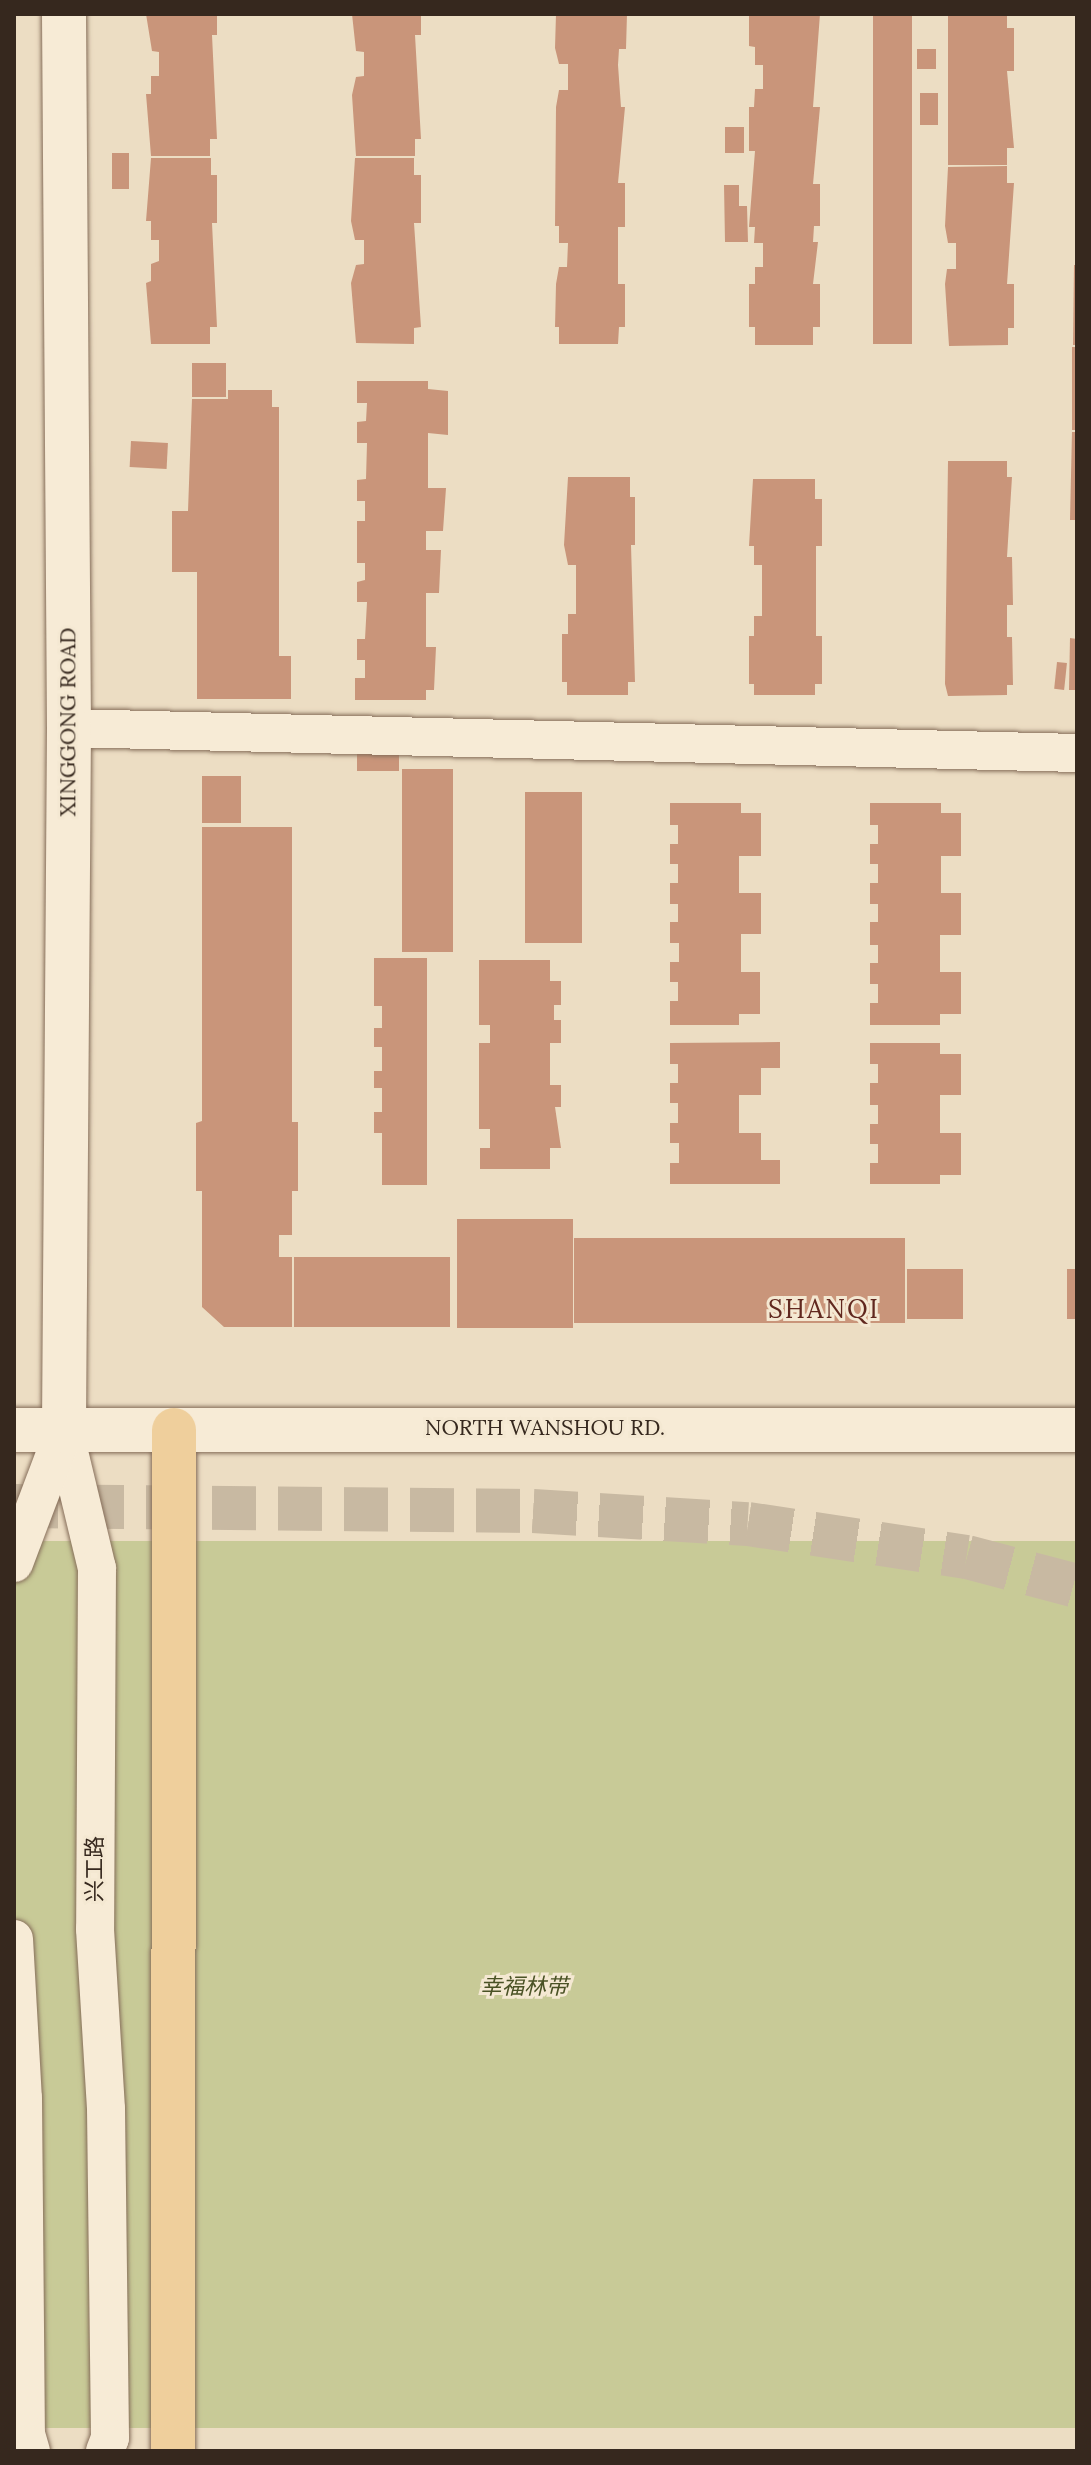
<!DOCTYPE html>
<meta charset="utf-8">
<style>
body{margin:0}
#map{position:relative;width:1091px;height:2465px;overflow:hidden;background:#ecddc3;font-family:Lora,"Noto Sans SC",serif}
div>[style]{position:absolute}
.green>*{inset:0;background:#c8ca97;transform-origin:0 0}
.building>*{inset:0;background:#c9957a;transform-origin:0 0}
.primary-tunnel>*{height:44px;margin-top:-22px;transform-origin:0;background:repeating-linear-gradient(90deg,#c8b9a2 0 44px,transparent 0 66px)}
.roads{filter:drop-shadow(0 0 2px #866e5a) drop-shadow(0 0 2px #866e5a)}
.minor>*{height:38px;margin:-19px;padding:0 19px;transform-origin:19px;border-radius:19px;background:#f7ebd6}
.tertiary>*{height:44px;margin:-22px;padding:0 22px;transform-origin:22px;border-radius:22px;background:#f7ebd6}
.secondary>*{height:44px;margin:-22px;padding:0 22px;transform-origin:22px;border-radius:22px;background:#f7ebd6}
.primary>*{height:44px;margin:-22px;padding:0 22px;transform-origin:22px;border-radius:22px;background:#efcf9c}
span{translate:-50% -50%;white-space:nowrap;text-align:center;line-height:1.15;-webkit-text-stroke:6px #f4e8d2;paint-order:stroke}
.street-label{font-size:22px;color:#36281e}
.park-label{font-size:22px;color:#4a5225;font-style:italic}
.quarter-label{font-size:26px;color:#61281f;letter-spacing:2px}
.frame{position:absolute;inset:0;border:16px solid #36281e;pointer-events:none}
</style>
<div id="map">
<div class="green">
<i style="left:14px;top:1541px;width:1063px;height:887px"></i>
</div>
<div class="building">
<i style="clip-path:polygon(146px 14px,217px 14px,217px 35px,212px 35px,217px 139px,210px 139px,210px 156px,151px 156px,146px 94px,151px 94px,151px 76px,159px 76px,159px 52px,152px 51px)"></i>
<i style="clip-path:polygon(352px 14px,421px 14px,421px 35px,415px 35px,421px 139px,415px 139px,415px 156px,356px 156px,352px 95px,356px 77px,364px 76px,364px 52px,356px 51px)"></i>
<i style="clip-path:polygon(556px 14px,627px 14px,626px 49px,619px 49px,618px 65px,621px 107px,625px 107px,618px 183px,625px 183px,625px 227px,618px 227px,618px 284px,625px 284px,625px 327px,619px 327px,618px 344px,559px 344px,559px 327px,555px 327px,556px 284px,559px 267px,567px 267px,568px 243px,559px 243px,559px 226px,555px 226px,556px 107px,559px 90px,568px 90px,568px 64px,559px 64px,555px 48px)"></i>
<i style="clip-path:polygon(749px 14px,820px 14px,813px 107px,820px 107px,813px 184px,820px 184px,820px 226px,814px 226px,813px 242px,818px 242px,813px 284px,820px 284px,820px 327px,813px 327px,813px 345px,755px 345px,755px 327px,749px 327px,749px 284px,755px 284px,755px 267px,763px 267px,763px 243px,754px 243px,755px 227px,749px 227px,755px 151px,749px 151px,749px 107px,754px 107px,755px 89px,763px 89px,763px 65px,755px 65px,755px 47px,749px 46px)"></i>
<i style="left:873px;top:14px;width:39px;height:330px"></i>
<i style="clip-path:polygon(948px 14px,1007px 14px,1007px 28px,1014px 28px,1014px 71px,1007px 71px,1014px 148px,1007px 148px,1007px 165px,948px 165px)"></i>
<i style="left:917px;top:49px;width:19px;height:20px"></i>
<i style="left:920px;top:93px;width:18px;height:32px"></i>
<i style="left:725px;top:127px;width:19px;height:26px"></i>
<i style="left:112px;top:153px;width:17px;height:36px"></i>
<i style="clip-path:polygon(151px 158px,211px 158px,211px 175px,217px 175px,217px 223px,212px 223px,217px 327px,210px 327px,210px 344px,151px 344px,146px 283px,151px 281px,151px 264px,159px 261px,159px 240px,151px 240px,151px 221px,146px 221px)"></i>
<i style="clip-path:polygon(355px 158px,414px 158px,414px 175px,421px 175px,421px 223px,414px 223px,421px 327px,414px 328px,414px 344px,356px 343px,351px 283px,356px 265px,364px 264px,364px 240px,355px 240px,351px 221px)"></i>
<i style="clip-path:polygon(1007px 166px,1007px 183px,1014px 183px,1007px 284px,1014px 284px,1014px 328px,1008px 328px,1008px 345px,949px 346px,945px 284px,947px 269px,956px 269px,956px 243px,948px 243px,945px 226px,948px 167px)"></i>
<i style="clip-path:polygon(724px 185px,739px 185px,739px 206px,747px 206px,748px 242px,725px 242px)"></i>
<i style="clip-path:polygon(1074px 265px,1077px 265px,1077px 345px,1073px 345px)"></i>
<i style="left:1072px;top:347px;width:5px;height:83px"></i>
<i style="left:192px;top:363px;width:34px;height:34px"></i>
<i style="clip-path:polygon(357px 381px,428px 381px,428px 389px,448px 391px,448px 435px,428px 433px,428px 488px,446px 488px,443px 531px,426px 531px,426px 550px,441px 550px,439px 593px,426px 593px,426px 647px,436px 647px,434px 690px,426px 690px,426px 700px,355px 700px,355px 678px,365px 678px,365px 660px,357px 660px,357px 639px,365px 639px,367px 602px,357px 602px,357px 582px,365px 580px,365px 563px,357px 563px,357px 521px,365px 521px,365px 501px,357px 501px,357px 480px,366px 479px,367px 443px,357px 443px,357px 422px,366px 421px,367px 403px,357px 403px)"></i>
<i style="clip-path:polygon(228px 390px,272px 390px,272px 407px,279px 407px,279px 656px,291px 656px,291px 699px,197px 699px,197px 572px,172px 572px,172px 511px,188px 511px,192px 399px,228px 399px)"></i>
<i style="clip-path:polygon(1072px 432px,1077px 432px,1077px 520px,1070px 520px)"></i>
<i style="left:131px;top:441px;width:37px;height:26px;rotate:3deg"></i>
<i style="clip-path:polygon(948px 461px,1007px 461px,1007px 477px,1012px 477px,1007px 557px,1012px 557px,1013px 605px,1007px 605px,1007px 637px,1012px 637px,1013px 685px,1007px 685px,1007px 695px,948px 696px,945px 684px)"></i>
<i style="clip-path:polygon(568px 477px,630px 477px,630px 497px,635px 497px,635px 545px,631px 545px,635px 682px,628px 682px,628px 695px,567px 695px,567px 682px,562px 682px,562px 634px,568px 634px,568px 614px,576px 614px,576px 565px,568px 565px,564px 545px)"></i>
<i style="clip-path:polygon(753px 479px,815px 479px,815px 499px,822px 499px,822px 546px,816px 546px,816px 636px,822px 636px,822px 684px,815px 684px,815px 695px,754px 695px,754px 684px,749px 684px,749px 636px,754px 636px,754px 616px,762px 616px,762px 565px,754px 565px,754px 546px,749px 546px)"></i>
<i style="clip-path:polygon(1070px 638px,1077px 639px,1077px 690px,1069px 690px)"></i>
<i style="left:1057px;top:662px;width:10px;height:27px;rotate:6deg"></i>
<i style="left:357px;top:754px;width:42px;height:17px"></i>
<i style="left:402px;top:769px;width:51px;height:183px"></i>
<i style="left:202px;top:776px;width:39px;height:47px"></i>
<i style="left:582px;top:792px;width:151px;height:57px;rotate:90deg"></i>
<i style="clip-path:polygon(670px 803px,741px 803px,741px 813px,761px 813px,761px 856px,739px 856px,739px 893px,761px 893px,761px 934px,741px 934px,741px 972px,760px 972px,760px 1014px,739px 1014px,739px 1025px,670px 1025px,670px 1001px,678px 1001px,678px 982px,670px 982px,670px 962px,679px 962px,679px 943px,670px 943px,670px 922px,678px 922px,678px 904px,670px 904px,670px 883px,678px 883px,678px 864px,670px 864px,670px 844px,678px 844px,678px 825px,670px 825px)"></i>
<i style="clip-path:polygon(870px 803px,941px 803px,941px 813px,961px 813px,961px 856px,941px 856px,941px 893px,961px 893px,961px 935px,940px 935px,940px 972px,961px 972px,961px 1014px,940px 1014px,940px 1025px,870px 1025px,870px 1003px,878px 1003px,878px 984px,870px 984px,870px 963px,878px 963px,878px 945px,870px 945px,870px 922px,878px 922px,878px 904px,870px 904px,870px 883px,878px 883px,878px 864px,870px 864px,870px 844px,878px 844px,878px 825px,870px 825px)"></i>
<i style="clip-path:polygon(202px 827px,292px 827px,292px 1122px,298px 1122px,298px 1191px,292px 1191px,292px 1235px,279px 1235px,279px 1257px,292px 1257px,292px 1327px,224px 1327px,202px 1307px,202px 1191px,196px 1191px,196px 1123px,202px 1121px)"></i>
<i style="clip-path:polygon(374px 958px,427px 958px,427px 1185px,382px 1185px,382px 1133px,374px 1133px,374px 1112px,382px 1112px,382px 1088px,374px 1088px,374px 1071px,382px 1071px,382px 1047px,374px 1047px,374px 1028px,382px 1028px,382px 1006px,374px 1006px)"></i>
<i style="clip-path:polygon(479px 960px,550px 960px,550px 981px,561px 981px,561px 1005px,554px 1005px,554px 1020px,561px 1020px,561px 1043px,550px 1043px,550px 1085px,561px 1085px,561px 1107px,555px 1107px,561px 1148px,550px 1148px,550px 1169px,480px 1169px,480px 1148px,490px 1148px,490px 1129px,479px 1129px,479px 1043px,490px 1043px,490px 1025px,479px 1025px)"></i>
<i style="clip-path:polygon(780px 1042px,780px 1068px,761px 1068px,761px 1095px,739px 1095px,739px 1133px,761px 1133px,761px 1160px,780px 1160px,780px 1184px,670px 1184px,670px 1163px,679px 1163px,679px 1143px,670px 1143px,670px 1123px,678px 1123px,678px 1103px,670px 1103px,670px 1083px,678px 1083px,678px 1064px,670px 1064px,670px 1043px)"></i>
<i style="clip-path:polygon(870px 1043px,940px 1043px,940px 1054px,961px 1054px,961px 1095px,940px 1095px,940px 1133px,961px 1133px,961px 1175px,940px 1175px,940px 1184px,870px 1184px,870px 1163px,878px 1163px,878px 1144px,870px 1144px,870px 1124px,878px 1124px,878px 1105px,870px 1105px,870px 1083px,878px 1083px,878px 1064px,870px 1064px)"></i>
<i style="left:457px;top:1219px;width:116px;height:109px"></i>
<i style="left:574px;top:1238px;width:331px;height:85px"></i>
<i style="left:294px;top:1257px;width:156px;height:70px"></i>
<i style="left:907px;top:1269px;width:56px;height:50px"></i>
<i style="left:1067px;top:1269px;width:10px;height:50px"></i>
</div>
<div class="primary-tunnel">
<i style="left:14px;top:1506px;width:519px;rotate:0.55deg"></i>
<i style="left:533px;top:1511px;width:215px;rotate:3.5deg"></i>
<i style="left:748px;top:1524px;width:221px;rotate:8.6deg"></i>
<i style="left:967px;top:1557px;width:114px;rotate:14.8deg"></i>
</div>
<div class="roads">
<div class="minor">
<i style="left:69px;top:728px;width:1008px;rotate:1.42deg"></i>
<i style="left:64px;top:1431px;width:141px;rotate:76.5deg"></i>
<i style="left:97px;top:1568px;width:361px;rotate:90.3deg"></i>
<i style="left:95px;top:1929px;width:180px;rotate:86.5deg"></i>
<i style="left:106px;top:2109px;width:329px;rotate:89.3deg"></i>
<i style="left:110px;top:2438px;width:14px;rotate:111deg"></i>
<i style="left:14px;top:1563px;width:141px;rotate:-69.3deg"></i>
<i style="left:14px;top:1939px;width:159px;rotate:86.8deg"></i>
<i style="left:23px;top:2098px;width:336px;rotate:89.5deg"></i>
<i style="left:26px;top:2434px;width:18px;rotate:74deg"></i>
</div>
<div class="tertiary">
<i style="left:64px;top:14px;width:714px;rotate:89.6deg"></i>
<i style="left:69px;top:728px;width:703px;rotate:90.41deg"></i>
</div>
<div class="secondary">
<i style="left:14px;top:1430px;width:1063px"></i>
</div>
<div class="primary">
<i style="left:173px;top:2451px;width:1021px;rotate:-89.94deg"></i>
</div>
</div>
<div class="street-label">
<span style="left:68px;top:722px;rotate:-90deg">XINGGONG ROAD</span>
<span style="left:545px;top:1428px">NORTH WANSHOU RD.</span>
<span style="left:95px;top:1869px;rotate:-90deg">兴工路</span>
</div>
<div class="park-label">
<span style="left:524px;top:1987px">幸福林带</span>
</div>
<div class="quarter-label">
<span style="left:824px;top:1309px">SHANQI</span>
</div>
<div class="frame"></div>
</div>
